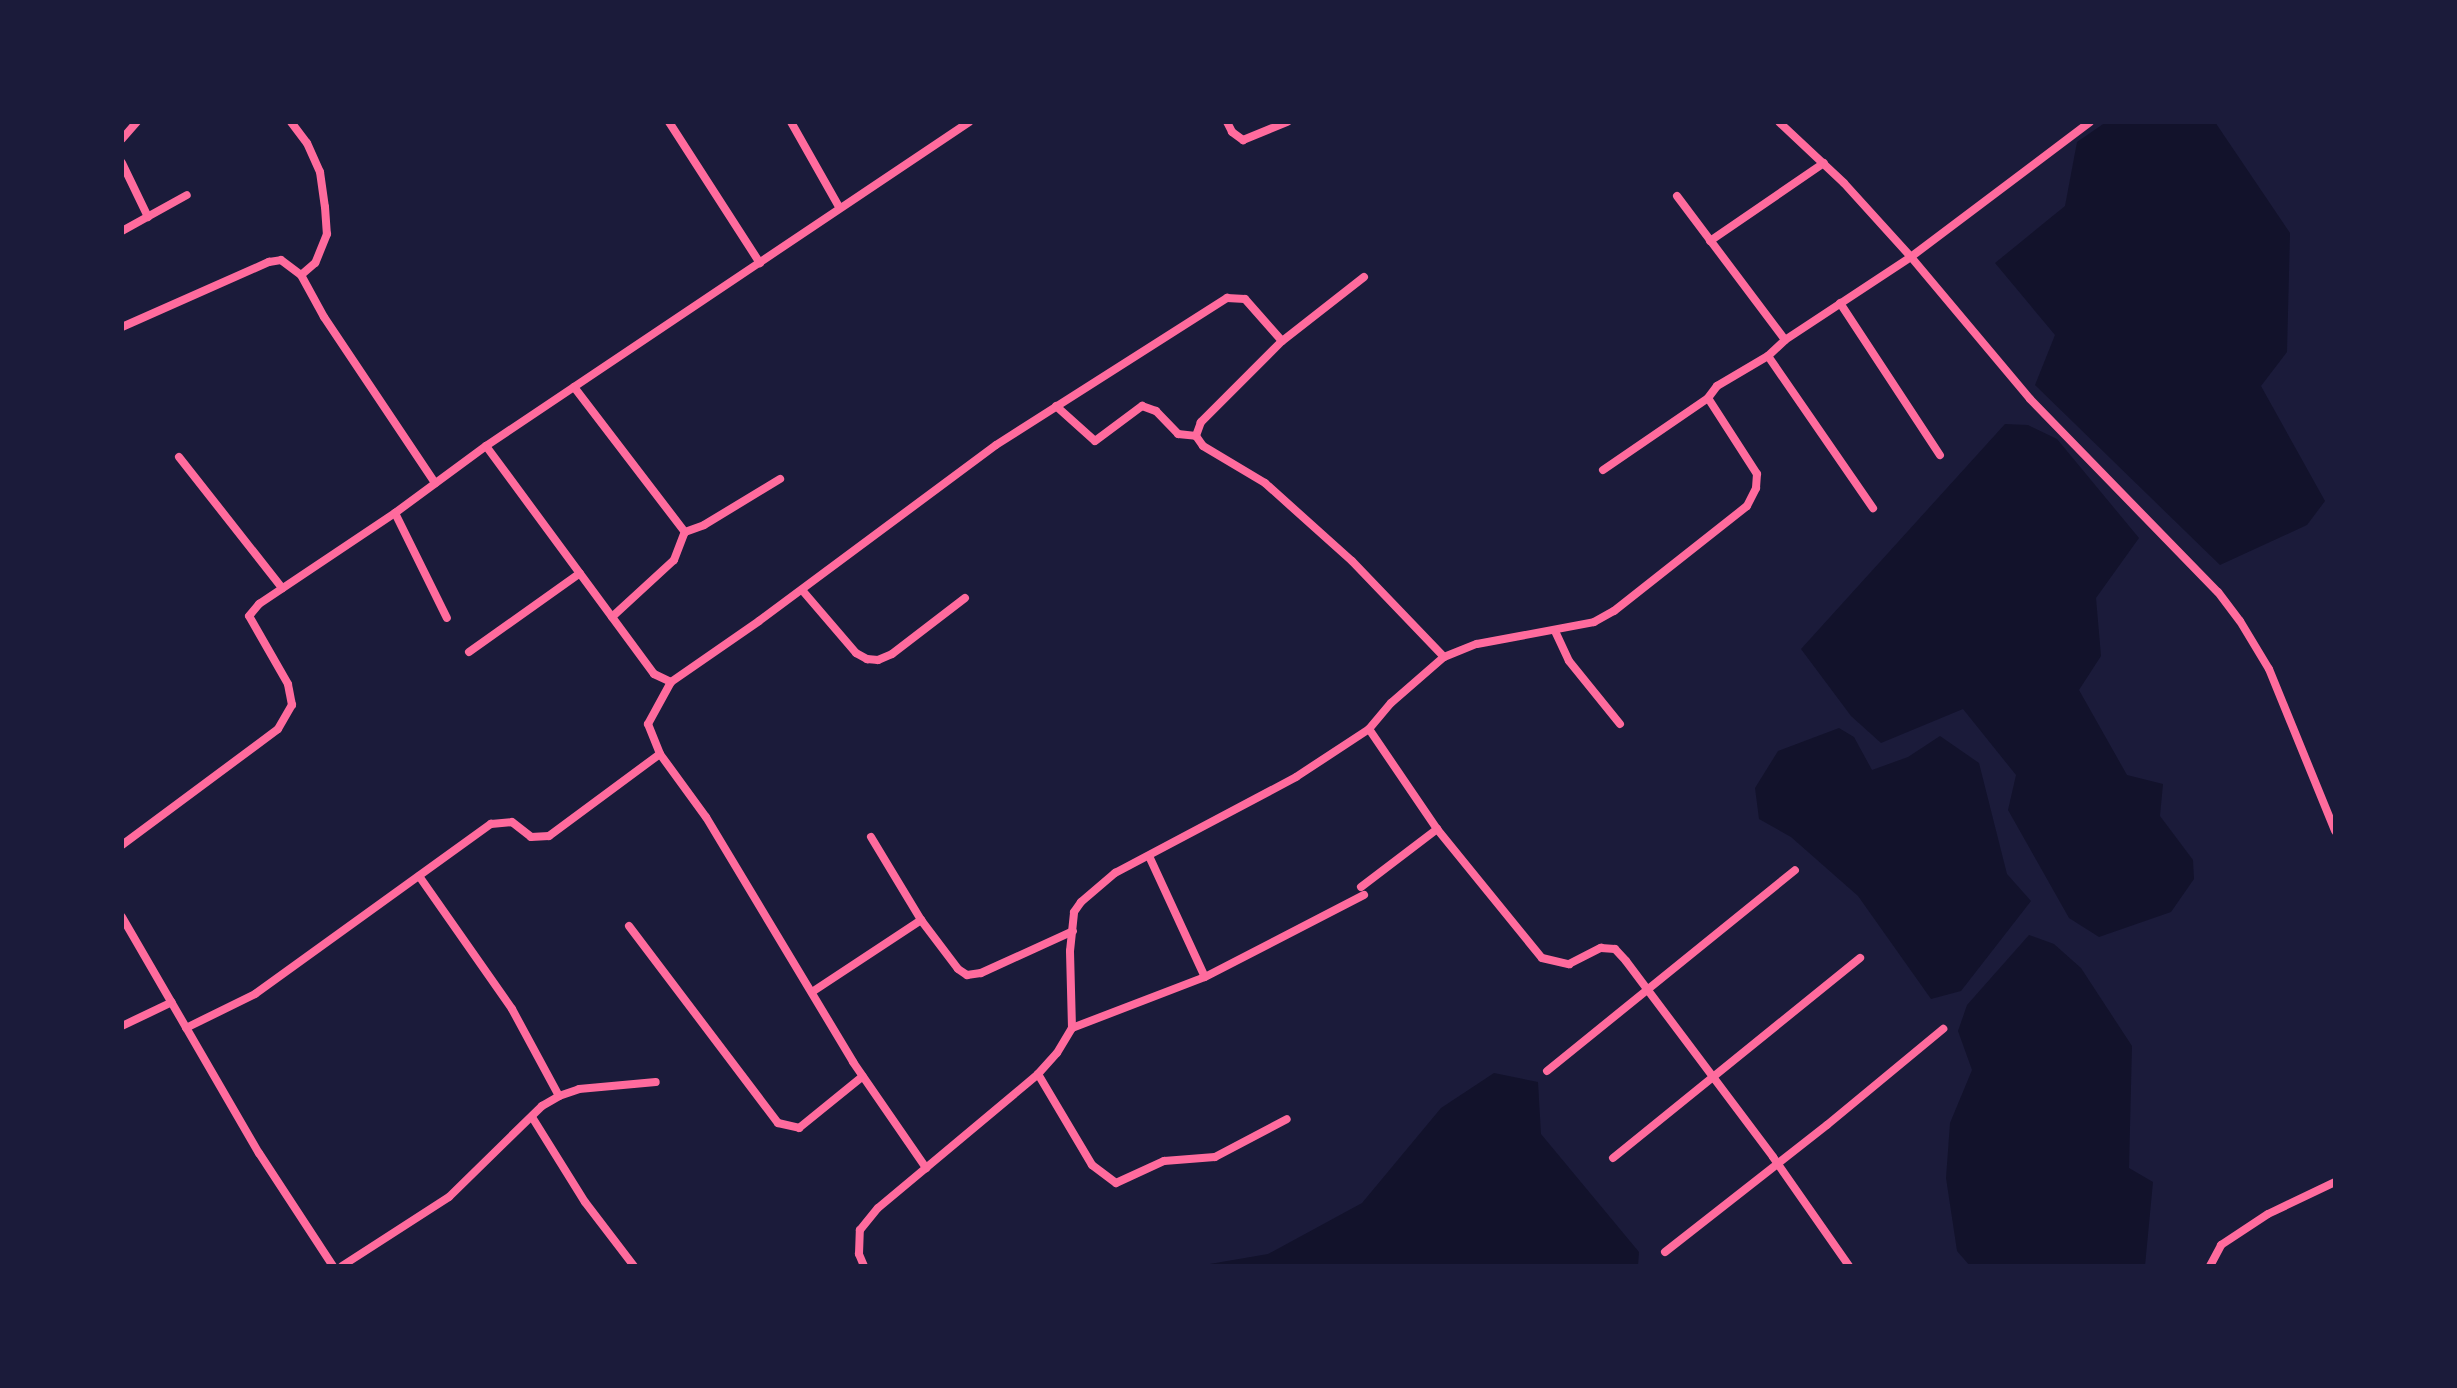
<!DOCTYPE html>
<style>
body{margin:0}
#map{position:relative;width:2457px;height:1388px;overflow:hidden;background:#1b1b3a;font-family:Commissioner,sans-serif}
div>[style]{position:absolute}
.water>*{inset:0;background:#12122b}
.minor>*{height:8px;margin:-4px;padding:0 4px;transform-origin:4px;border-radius:4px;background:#ff6b9d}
span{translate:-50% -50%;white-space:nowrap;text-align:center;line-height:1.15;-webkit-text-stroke:8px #1b1b3a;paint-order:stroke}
.frame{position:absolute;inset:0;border:124px solid #1b1b3a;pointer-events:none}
</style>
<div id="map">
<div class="water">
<i style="clip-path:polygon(2106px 122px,2215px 122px,2290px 233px,2287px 352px,2261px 386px,2325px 501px,2307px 525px,2220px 565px,2035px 385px,2055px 335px,1995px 263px,2065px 206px,2077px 142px)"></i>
<i style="clip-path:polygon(2005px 424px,2028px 425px,2057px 439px,2139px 538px,2096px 598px,2101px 656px,2079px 690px,2127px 775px,2163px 784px,2160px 816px,2193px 860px,2194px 879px,2171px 912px,2099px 937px,2069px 918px,2008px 810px,2016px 775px,1963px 709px,1881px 743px,1851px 716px,1801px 649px)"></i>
<i style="clip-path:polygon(1839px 728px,1854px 737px,1872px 770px,1908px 757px,1940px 736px,1979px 763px,2007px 874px,2031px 901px,1961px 991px,1931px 999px,1858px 896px,1791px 837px,1759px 819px,1755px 788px,1778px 751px)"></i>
<i style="clip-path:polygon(2029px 935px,2054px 944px,2081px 968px,2132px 1046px,2129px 1168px,2153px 1182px,2145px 1266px,1970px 1266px,1957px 1251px,1946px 1178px,1950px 1123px,1972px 1070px,1958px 1031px,1967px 1005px)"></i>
<i style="clip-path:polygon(1494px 1073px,1538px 1082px,1541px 1134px,1639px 1252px,1638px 1266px,1198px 1266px,1268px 1254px,1362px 1203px,1441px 1108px)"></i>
</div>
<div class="minor">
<i style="left:291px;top:122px;width:26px;rotate:53deg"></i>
<i style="left:307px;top:143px;width:32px;rotate:66deg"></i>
<i style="left:320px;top:172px;width:35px;rotate:82deg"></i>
<i style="left:325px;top:207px;width:27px;rotate:86deg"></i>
<i style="left:327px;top:234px;width:31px;rotate:112deg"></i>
<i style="left:315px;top:263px;width:18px;rotate:139deg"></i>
<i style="left:669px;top:122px;width:168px;rotate:57.2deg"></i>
<i style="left:791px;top:122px;width:98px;rotate:60.5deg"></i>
<i style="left:1227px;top:122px;width:11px;rotate:63deg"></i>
<i style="left:1232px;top:132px;width:14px;rotate:36deg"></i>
<i style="left:1243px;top:140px;width:48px;rotate:-22.2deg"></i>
<i style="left:2090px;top:122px;width:224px;rotate:143deg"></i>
<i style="left:1911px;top:257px;width:185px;rotate:50deg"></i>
<i style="left:2030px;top:399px;width:269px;rotate:45.8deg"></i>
<i style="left:2218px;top:592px;width:36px;rotate:53deg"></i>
<i style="left:2240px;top:621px;width:56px;rotate:58.9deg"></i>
<i style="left:2269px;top:669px;width:175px;rotate:67.8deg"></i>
<i style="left:122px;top:139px;width:23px;rotate:-49deg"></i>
<i style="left:122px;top:163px;width:60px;rotate:64.3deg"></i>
<i style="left:1677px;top:196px;width:180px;rotate:53.1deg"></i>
<i style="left:122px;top:231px;width:74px;rotate:-29deg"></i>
<i style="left:1710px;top:241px;width:138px;rotate:-34.4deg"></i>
<i style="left:1364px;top:277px;width:104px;rotate:142deg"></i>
<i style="left:1282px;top:341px;width:115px;rotate:135deg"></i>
<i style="left:1201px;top:422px;width:15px;rotate:110deg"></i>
<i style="left:1196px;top:436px;width:12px;rotate:55deg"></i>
<i style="left:1203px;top:446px;width:72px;rotate:30.8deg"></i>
<i style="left:1265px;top:483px;width:117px;rotate:41.9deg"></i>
<i style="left:1352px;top:561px;width:133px;rotate:46.2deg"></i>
<i style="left:1840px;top:303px;width:182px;rotate:56.7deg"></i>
<i style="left:122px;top:327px;width:161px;rotate:-23.9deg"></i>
<i style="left:269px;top:262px;width:12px;rotate:-9deg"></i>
<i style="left:281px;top:260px;width:25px;rotate:37deg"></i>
<i style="left:301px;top:275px;width:48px;rotate:61.3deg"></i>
<i style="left:324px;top:317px;width:200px;rotate:56.2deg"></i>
<i style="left:1768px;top:356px;width:185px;rotate:55.4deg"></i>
<i style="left:574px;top:387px;width:183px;rotate:52.6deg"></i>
<i style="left:685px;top:532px;width:20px;rotate:-20deg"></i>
<i style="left:704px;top:525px;width:89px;rotate:-31.2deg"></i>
<i style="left:1056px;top:406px;width:52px;rotate:41.9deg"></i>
<i style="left:1095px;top:441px;width:59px;rotate:-36.7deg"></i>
<i style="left:1142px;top:406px;width:15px;rotate:20deg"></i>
<i style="left:1156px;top:411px;width:32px;rotate:46deg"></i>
<i style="left:1178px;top:434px;width:18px;rotate:6deg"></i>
<i style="left:486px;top:446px;width:283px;rotate:53.6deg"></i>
<i style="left:654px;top:674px;width:19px;rotate:25deg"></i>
<i style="left:671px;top:682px;width:107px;rotate:-34.7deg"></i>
<i style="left:759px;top:621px;width:295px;rotate:-36.6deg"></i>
<i style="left:996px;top:445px;width:274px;rotate:-32.5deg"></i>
<i style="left:1227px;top:298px;width:18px;rotate:3deg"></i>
<i style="left:1245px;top:299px;width:56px;rotate:48.6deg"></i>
<i style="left:179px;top:457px;width:167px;rotate:51.8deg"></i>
<i style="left:1603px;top:470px;width:127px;rotate:-34.4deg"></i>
<i style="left:395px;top:513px;width:117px;rotate:63.7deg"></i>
<i style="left:802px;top:590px;width:83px;rotate:49.4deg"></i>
<i style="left:856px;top:653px;width:13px;rotate:29deg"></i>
<i style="left:867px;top:659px;width:11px;rotate:5deg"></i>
<i style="left:878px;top:660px;width:15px;rotate:-23deg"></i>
<i style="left:892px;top:654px;width:92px;rotate:-37.5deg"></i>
<i style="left:612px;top:617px;width:84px;rotate:-42.6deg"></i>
<i style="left:674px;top:560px;width:30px;rotate:-69deg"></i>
<i style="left:1555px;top:631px;width:33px;rotate:65deg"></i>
<i style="left:1569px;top:661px;width:81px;rotate:51deg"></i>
<i style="left:469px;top:652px;width:136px;rotate:-35.4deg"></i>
<i style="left:671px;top:682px;width:48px;rotate:118.7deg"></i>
<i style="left:648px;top:724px;width:32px;rotate:68deg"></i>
<i style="left:660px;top:754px;width:78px;rotate:53.9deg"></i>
<i style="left:706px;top:817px;width:286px;rotate:59deg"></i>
<i style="left:853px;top:1062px;width:129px;rotate:55.4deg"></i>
<i style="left:1369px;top:729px;width:34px;rotate:-50deg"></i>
<i style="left:1391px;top:703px;width:70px;rotate:-41deg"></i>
<i style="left:1444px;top:657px;width:35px;rotate:-22deg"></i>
<i style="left:1477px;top:644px;width:119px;rotate:-10.6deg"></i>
<i style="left:1594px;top:622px;width:23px;rotate:-29deg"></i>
<i style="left:1614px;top:611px;width:169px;rotate:-38.3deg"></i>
<i style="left:1747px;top:506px;width:20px;rotate:-63deg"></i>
<i style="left:1756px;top:488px;width:14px;rotate:-86deg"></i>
<i style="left:1757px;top:474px;width:90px;rotate:-122.8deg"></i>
<i style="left:1708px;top:398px;width:15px;rotate:-53deg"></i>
<i style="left:1717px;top:386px;width:59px;rotate:-30.5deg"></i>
<i style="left:1768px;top:356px;width:23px;rotate:-43deg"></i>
<i style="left:1785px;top:340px;width:151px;rotate:-33.4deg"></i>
<i style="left:1911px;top:257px;width:100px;rotate:-132.2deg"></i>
<i style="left:1844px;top:183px;width:89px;rotate:-136.8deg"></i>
<i style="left:871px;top:837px;width:97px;rotate:58.9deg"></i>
<i style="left:921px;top:920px;width:61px;rotate:52.9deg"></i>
<i style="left:958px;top:969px;width:11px;rotate:34deg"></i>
<i style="left:967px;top:975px;width:14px;rotate:-8deg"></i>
<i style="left:981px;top:973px;width:101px;rotate:-24.5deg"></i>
<i style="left:122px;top:845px;width:194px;rotate:-36.6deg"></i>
<i style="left:278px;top:729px;width:28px;rotate:-60deg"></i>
<i style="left:292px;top:705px;width:21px;rotate:-101deg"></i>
<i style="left:288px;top:684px;width:78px;rotate:-119.8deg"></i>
<i style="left:249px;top:616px;width:16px;rotate:-50deg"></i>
<i style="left:259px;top:604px;width:164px;rotate:-33.8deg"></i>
<i style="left:395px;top:513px;width:113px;rotate:-36.4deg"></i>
<i style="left:486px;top:446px;width:582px;rotate:-33.85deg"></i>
<i style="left:1149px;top:856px;width:133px;rotate:65.2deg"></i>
<i style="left:419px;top:876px;width:162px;rotate:55deg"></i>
<i style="left:512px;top:1009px;width:99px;rotate:61.6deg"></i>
<i style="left:1361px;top:887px;width:96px;rotate:-37.3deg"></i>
<i style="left:122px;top:917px;width:273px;rotate:59.9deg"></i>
<i style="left:259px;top:1153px;width:135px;rotate:56.8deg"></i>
<i style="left:629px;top:926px;width:247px;rotate:52.9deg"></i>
<i style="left:778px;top:1123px;width:22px;rotate:13deg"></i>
<i style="left:799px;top:1128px;width:82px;rotate:-39.1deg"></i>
<i style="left:812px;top:992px;width:131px;rotate:-33.4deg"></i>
<i style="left:122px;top:1026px;width:55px;rotate:-25.6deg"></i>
<i style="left:186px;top:1028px;width:77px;rotate:-26.2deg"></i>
<i style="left:255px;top:994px;width:291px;rotate:-35.8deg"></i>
<i style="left:491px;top:824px;width:21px;rotate:-5deg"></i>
<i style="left:512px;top:822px;width:24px;rotate:38deg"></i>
<i style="left:531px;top:837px;width:18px;rotate:-3deg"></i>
<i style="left:549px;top:836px;width:138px;rotate:-36.5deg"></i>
<i style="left:1072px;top:1028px;width:142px;rotate:-21deg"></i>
<i style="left:1205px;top:977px;width:179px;rotate:-27.3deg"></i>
<i style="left:1547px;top:1071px;width:319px;rotate:-39deg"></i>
<i style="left:1038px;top:1074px;width:106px;rotate:59.3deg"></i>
<i style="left:1092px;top:1165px;width:30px;rotate:37deg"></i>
<i style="left:1116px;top:1183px;width:53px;rotate:-24.6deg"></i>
<i style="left:1164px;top:1161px;width:51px;rotate:-4.5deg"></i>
<i style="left:1215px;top:1157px;width:81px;rotate:-27.8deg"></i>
<i style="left:532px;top:1117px;width:100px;rotate:58.1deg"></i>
<i style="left:585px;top:1202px;width:81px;rotate:52.6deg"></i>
<i style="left:1613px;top:1158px;width:318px;rotate:-39deg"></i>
<i style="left:1665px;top:1252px;width:206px;rotate:-38.1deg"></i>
<i style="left:1827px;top:1125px;width:151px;rotate:-39.6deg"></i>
<i style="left:342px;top:1266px;width:127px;rotate:-32.8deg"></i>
<i style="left:449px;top:1197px;width:130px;rotate:-44.4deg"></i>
<i style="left:542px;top:1106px;width:20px;rotate:-30deg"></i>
<i style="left:559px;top:1096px;width:21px;rotate:-19deg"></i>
<i style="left:579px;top:1089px;width:77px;rotate:-5.2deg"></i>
<i style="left:864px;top:1266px;width:13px;rotate:-113deg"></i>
<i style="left:859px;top:1254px;width:24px;rotate:-88deg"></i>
<i style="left:860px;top:1230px;width:28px;rotate:-51deg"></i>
<i style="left:878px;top:1208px;width:209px;rotate:-39.9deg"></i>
<i style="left:1038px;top:1074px;width:28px;rotate:-48deg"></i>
<i style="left:1057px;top:1053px;width:29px;rotate:-59deg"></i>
<i style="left:1072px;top:1028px;width:77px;rotate:-91.5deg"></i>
<i style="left:1070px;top:951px;width:39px;rotate:-84deg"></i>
<i style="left:1074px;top:912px;width:12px;rotate:-55deg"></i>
<i style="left:1081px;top:902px;width:45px;rotate:-40.5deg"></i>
<i style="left:1115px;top:873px;width:205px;rotate:-27.9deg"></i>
<i style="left:1296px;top:777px;width:87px;rotate:-33.3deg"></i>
<i style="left:1369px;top:729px;width:121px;rotate:55.8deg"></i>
<i style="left:1437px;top:829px;width:166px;rotate:50.9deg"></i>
<i style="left:1542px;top:958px;width:28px;rotate:13deg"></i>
<i style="left:1569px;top:964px;width:36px;rotate:-27deg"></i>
<i style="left:1601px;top:948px;width:14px;rotate:4deg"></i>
<i style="left:1615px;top:949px;width:16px;rotate:47deg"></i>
<i style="left:1626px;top:961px;width:245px;rotate:53.1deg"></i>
<i style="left:1773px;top:1157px;width:133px;rotate:55.1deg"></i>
<i style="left:2210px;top:1266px;width:24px;rotate:-62deg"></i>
<i style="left:2221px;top:1245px;width:56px;rotate:-33.4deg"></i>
<i style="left:2268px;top:1214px;width:74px;rotate:-25.5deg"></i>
</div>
<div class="frame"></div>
</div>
